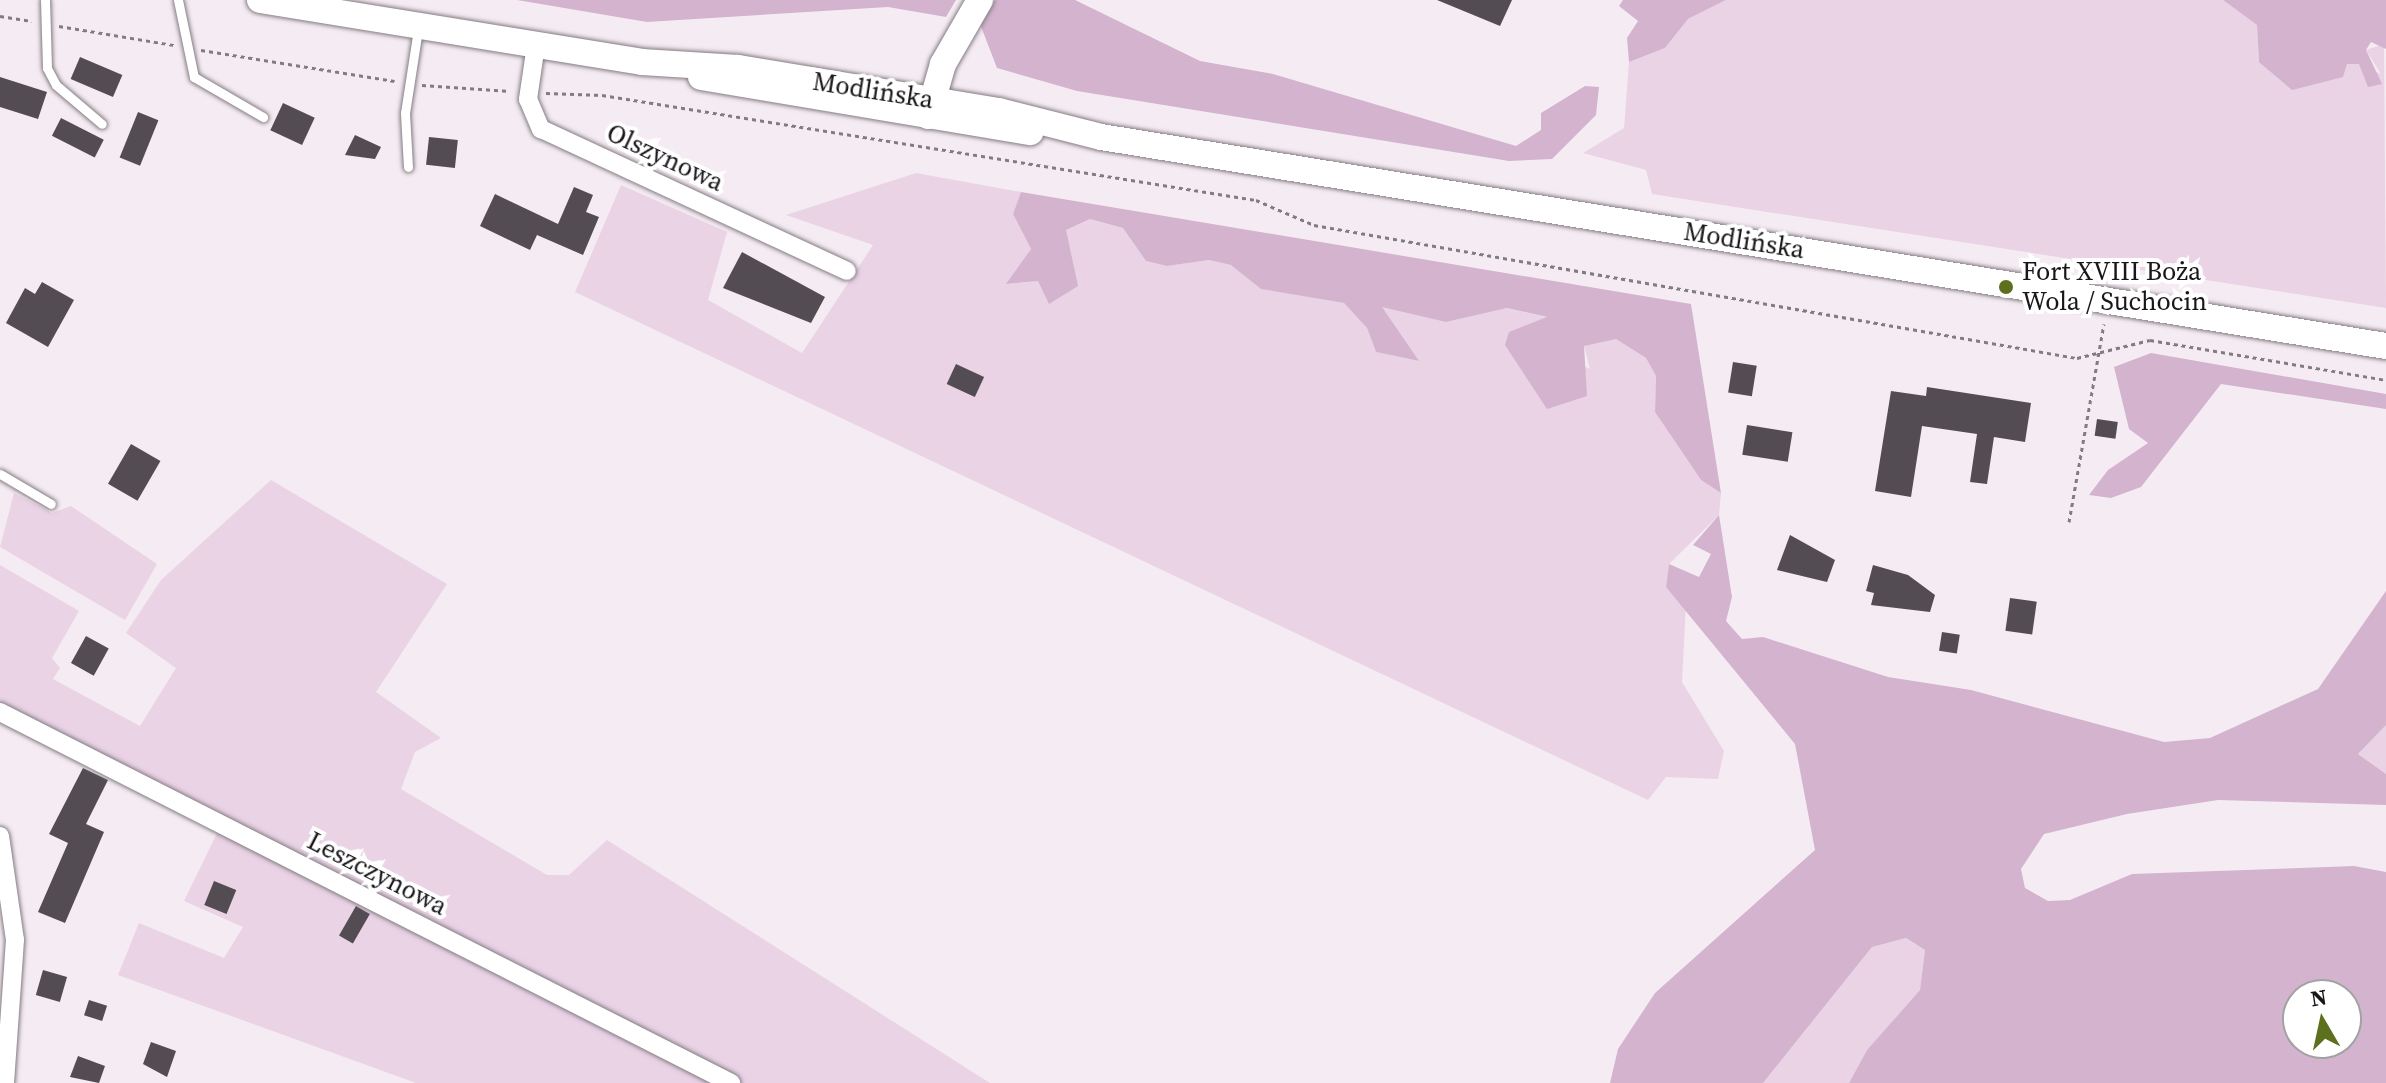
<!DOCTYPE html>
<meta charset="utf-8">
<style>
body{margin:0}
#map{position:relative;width:2386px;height:1083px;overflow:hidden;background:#f5ecf3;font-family:"Source Serif 4",serif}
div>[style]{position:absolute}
.green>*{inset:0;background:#e9d3e5}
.forest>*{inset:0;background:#d3b3ce}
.building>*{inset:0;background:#534c52;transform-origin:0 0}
.path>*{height:3px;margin-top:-1.5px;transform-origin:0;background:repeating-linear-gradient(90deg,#827c81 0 4px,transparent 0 8px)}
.roads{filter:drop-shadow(0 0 2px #847c83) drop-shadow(0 0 2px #847c83)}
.lane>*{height:9px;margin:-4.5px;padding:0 4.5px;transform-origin:4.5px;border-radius:4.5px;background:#fff}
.street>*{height:18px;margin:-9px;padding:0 9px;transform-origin:9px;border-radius:9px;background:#fff}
.secondary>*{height:26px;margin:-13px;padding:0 13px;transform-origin:13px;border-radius:13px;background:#fff}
.dots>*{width:22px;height:22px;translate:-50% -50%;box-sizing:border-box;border:4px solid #fff;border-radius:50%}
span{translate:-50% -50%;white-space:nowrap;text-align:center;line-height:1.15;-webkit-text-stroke:8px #fff;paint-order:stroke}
.street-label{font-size:26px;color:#191619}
.poi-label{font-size:26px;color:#191619}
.left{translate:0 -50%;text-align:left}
.north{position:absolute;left:2282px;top:979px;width:80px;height:80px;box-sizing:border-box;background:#fff;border:2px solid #a3a2a3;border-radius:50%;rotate:351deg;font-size:22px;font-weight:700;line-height:32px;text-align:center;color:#191619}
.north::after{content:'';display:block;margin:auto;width:28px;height:36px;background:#5d701e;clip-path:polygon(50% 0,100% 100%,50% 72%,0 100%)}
</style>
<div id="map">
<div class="green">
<i style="clip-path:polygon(1726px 0,2223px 0,2257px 25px,2259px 62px,2359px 64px,2381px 74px,2366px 50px,2384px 44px,2386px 308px,1652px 194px,1646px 170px,1583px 153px,1624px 128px,1629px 62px,1665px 48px,1688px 19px)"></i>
<i style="clip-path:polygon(916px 173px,1021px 192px,1013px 214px,1031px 249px,1007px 284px,1038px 281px,1066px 230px,1090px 219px,1123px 228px,1146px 261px,1167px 266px,1209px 260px,1231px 265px,1262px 289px,1344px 303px,1367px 328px,1376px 352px,1418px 361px,1381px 306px,1446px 322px,1507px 308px,1549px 318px,1509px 332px,1590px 369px,1584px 346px,1598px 338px,1616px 339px,1646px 358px,1656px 376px,1655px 412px,1701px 480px,1721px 493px,1719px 515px,1669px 564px,1666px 587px,1686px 604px,1682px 682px,1724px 751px,1718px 779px,1666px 777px,1648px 800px,575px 292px,621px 185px,727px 232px,708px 300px,802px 353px,873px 245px,786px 215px)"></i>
<i style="clip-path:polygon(271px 480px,447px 584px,376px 692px,441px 738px,415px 752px,401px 789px,547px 875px,569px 875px,607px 840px,990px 1083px,416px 1083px,118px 975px,139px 923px,224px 958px,243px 927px,184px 901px,220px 827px,0 710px,0 565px,79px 611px,52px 658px,60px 668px,53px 679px,140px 726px,176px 668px,126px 633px,161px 580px)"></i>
<i style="clip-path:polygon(14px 493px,52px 513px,71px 506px,157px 564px,125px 620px,0 547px)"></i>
<i style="clip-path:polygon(2386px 725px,2386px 774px,2358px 754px)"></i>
<i style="clip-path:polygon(1906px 938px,1925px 950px,1920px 990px,1867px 1050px,1849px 1083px,1763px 1083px,1872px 947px)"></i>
</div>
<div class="forest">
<i style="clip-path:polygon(517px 0,956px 0,946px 17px,888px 7px,647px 22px)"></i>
<i style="clip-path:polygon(995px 0,1075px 0,1200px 61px,1273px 74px,1516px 146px,1541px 130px,1541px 113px,1585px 86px,1599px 87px,1596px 115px,1552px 159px,1509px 161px,1077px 91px,997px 68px,980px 24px)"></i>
<i style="clip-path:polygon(1623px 0,1726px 0,1688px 19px,1665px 48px,1629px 62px,1627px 38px,1638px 21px,1619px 6px)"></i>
<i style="clip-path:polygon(2223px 0,2386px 0,2386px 49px,2371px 42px,2366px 50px,2382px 84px,2368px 87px,2359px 64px,2347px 64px,2343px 77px,2292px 90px,2259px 62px,2257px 25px)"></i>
<i style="clip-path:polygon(1021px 192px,1691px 304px,1721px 493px,1701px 480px,1655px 412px,1656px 376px,1646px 358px,1616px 339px,1584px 346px,1587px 396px,1547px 409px,1505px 345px,1509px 332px,1547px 317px,1507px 308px,1446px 322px,1382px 307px,1419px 361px,1376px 352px,1367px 328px,1344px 303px,1261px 289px,1231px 265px,1209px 260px,1167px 266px,1146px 261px,1123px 228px,1090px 219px,1066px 230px,1078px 286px,1049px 304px,1038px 281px,1006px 284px,1031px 249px,1013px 214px)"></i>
<i style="clip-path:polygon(2151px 353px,2386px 394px,2386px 409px,2221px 384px,2141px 487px,2111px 498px,2089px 495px,2108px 470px,2148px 443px,2129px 429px,2114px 367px)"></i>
<i style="clip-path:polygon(evenodd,1719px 515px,1732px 597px,1726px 621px,1742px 639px,1763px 637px,1888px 677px,1971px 690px,2164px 742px,2210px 738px,2318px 689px,2386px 591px,2386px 725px,2358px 754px,2386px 774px,2386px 805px,2218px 800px,2127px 814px,2044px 834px,2021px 869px,2025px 888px,2048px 901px,2070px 900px,2132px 874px,2354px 866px,2386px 872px,2386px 1083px,1849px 1083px,1867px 1050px,1920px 990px,1925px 950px,1906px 938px,1872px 947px,1763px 1083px,1610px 1083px,1618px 1049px,1655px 993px,1815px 850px,1795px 744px,1666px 587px,1669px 564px,1699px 577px,1711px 554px,1693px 545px,1719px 515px,2298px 995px,2346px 995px,2346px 1043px,2298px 1043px,2298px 995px)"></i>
</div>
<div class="building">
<i style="clip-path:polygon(1437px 0,1512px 0,1500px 26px)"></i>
<i style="left:80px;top:57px;width:46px;height:24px;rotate:23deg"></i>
<i style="clip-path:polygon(0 77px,47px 92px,38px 119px,0 107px)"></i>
<i style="left:283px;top:103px;width:35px;height:30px;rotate:25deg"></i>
<i style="left:138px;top:112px;width:22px;height:49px;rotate:22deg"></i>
<i style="left:61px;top:118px;width:48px;height:20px;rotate:27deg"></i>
<i style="clip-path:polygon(355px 135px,381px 147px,375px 159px,345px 155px)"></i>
<i style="left:429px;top:137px;width:29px;height:28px;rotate:6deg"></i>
<i style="clip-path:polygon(574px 187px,593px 195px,586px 212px,599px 217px,583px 255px,537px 235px,530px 250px,480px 226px,495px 194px,558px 224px)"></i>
<i style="clip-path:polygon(742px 252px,825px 297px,811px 323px,723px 288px)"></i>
<i style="clip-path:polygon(42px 282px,74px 300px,48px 347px,6px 323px,25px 288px,35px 294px)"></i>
<i style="left:1733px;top:362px;width:24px;height:31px;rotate:9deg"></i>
<i style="left:956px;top:364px;width:31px;height:22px;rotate:25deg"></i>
<i style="clip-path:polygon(1927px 387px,2031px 403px,2025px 442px,1994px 437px,1987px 484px,1970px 482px,1977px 434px,1922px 426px,1911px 497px,1875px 491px,1891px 391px,1926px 396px)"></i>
<i style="left:2097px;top:419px;width:21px;height:17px;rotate:8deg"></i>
<i style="left:1747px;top:425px;width:46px;height:30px;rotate:9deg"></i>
<i style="left:131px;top:444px;width:34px;height:46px;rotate:30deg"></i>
<i style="clip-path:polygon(1790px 535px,1835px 560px,1827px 582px,1777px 570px)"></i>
<i style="clip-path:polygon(1873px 565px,1908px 575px,1935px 595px,1930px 612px,1871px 605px,1874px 593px,1866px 591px)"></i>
<i style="left:2010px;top:598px;width:27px;height:33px;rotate:8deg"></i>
<i style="left:1942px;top:632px;width:18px;height:19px;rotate:9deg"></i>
<i style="left:86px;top:636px;width:26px;height:31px;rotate:29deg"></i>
<i style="clip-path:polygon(83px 768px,108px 780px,86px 824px,104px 832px,65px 923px,38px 912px,68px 843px,49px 834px)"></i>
<i style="left:214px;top:881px;width:24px;height:26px;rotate:22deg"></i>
<i style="left:356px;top:906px;width:16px;height:34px;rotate:30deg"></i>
<i style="left:43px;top:970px;width:25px;height:26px;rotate:16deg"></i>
<i style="left:89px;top:1000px;width:19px;height:16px;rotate:18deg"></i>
<i style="clip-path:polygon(151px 1042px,176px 1051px,167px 1077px,143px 1064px)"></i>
<i style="clip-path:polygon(78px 1056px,105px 1066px,99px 1083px,70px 1077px)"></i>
</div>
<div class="path">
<i style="left:0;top:16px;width:32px;rotate:9deg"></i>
<i style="left:59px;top:26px;width:117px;rotate:9.4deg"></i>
<i style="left:201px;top:50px;width:196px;rotate:9.1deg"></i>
<i style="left:422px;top:85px;width:88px;rotate:3.9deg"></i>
<i style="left:546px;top:93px;width:56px;rotate:2deg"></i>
<i style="left:602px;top:95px;width:662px;rotate:9.12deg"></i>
<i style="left:1256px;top:200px;width:63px;rotate:23.3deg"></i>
<i style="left:1314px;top:225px;width:775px;rotate:9.89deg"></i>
<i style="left:2077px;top:358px;width:75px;rotate:-13.9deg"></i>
<i style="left:2150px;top:340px;width:239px;rotate:9.6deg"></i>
<i style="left:2069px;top:522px;width:201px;rotate:-80deg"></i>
</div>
<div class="roads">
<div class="lane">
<i style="left:45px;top:0;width:68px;rotate:88.3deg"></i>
<i style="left:47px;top:68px;width:19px;rotate:62deg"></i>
<i style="left:56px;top:85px;width:60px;rotate:40.3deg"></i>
<i style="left:178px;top:0;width:79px;rotate:78.3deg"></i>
<i style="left:194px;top:77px;width:80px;rotate:30.1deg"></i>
<i style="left:408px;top:167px;width:54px;rotate:-93.2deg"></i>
<i style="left:405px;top:113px;width:85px;rotate:-81.2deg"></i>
<i style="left:0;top:474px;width:59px;rotate:30.5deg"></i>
</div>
<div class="street">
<i style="left:536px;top:45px;width:55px;rotate:98.4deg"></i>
<i style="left:528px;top:99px;width:33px;rotate:67deg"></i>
<i style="left:541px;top:129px;width:337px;rotate:24.9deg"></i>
<i style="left:0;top:712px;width:820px;rotate:26.91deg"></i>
<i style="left:0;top:836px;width:105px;rotate:81.8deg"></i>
<i style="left:15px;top:940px;width:143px;rotate:94deg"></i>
</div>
<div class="secondary">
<i style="left:260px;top:0;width:387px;rotate:9.2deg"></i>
<i style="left:642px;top:62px;width:96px;rotate:3.6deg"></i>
<i style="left:738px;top:68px;width:265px;rotate:9.4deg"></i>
<i style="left:999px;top:111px;width:105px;rotate:14.3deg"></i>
<i style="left:1101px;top:137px;width:1302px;rotate:9.24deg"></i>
<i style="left:701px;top:77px;width:334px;rotate:9.5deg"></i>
<i style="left:928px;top:116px;width:54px;rotate:-73.9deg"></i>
<i style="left:943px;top:64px;width:74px;rotate:-60deg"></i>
</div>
</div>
<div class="dots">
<i style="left:2006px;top:287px;background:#5d701e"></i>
</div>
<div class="street-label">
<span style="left:873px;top:91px;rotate:9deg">Modlińska</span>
<span style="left:665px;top:158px;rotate:25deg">Olszynowa</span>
<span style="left:1744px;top:241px;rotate:9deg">Modlińska</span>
<span style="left:377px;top:874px;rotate:27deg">Leszczynowa</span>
</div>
<div class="poi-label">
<span class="left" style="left:2022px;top:287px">Fort XVIII Boża<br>Wola / Suchocin</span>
</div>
<div class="north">N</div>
</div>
